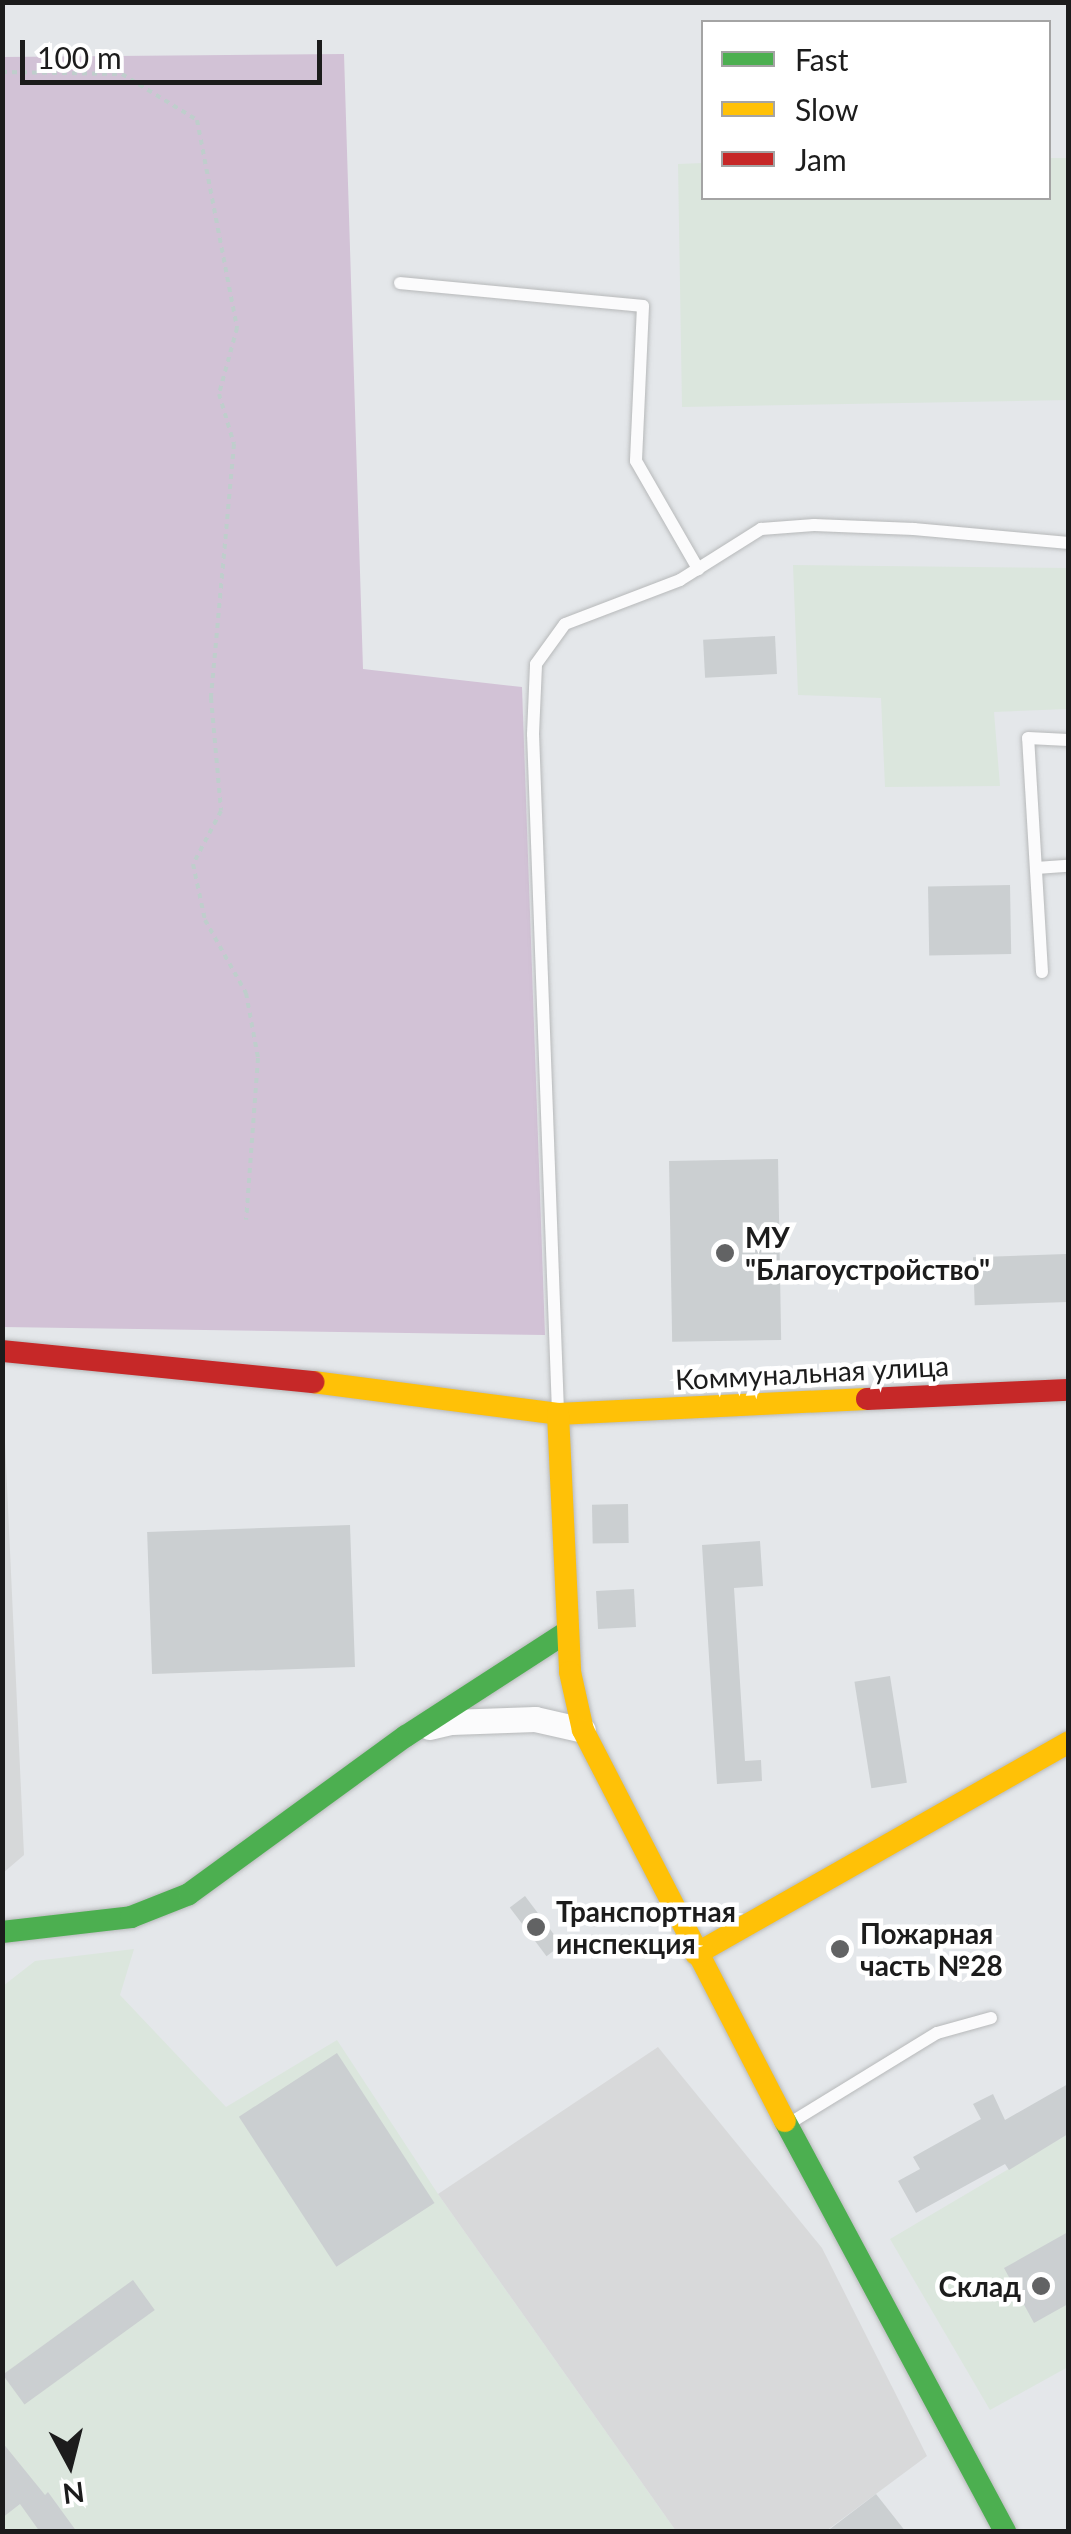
<!DOCTYPE html>
<meta charset="utf-8">
<style>
body{margin:0}
#map{position:relative;width:1071px;height:2534px;overflow:hidden;background:#e4e7ea;font-family:Lato,sans-serif}
div>[style]{position:absolute}
.residential>*{inset:0;background:#d6d8d9}
.industrial>*{inset:0;background:#dbe6dd}
.cemetery>*{inset:0;background:#d2c2d6}
.parking>*{inset:0;background:#d8d9da}
.building>*{inset:0;background:#cbcfd1;transform-origin:0 0}
.path>*{height:4px;margin-top:-2px;transform-origin:0;background:repeating-linear-gradient(90deg,#bfcecc 0 5px,transparent 0 10px)}
.roads{filter:drop-shadow(0 0 2px #b7b9ba) drop-shadow(0 0 2px #b7b9ba)}
.lane>*{height:12px;margin:-6px;padding:0 6px;transform-origin:6px;border-radius:6px;background:#fbfbfc}
.street>*{height:25px;margin:-12.5px;padding:0 12.5px;transform-origin:12.5px;border-radius:12.5px;background:#fbfbfc}
.fast>*{height:22px;margin:-11px;padding:0 11px;transform-origin:11px;border-radius:11px;background:#4caf50}
.slow>*{height:22px;margin:-11px;padding:0 11px;transform-origin:11px;border-radius:11px;background:#ffc107}
.jam>*{height:22px;margin:-11px;padding:0 11px;transform-origin:11px;border-radius:11px;background:#c62828}
.dots>*{width:28px;height:28px;translate:-50% -50%;box-sizing:border-box;border:5px solid #fff;border-radius:50%}
span{translate:-50% -50%;white-space:nowrap;text-align:center;line-height:1.15;-webkit-text-stroke:9px #fff;paint-order:stroke}
.poi-label{font-size:28px;color:#1c1c1c;font-weight:700}
.left{translate:0 -50%;text-align:left}
.right{translate:-100% -50%;text-align:right}
.street-label{font-size:28px;color:#1c1c1c}
.frame{position:absolute;inset:0;border:5px solid #1c1c1c;pointer-events:none}
.legend{position:absolute;left:701px;top:20px;width:350px;height:180px;box-sizing:border-box;background:#fff;border:2px solid #a4a4a4;margin:0;padding:12px 18px;list-style:none;font-size:30px;color:#1c1c1c}
.legend li{display:flex;align-items:center;gap:20px;height:50px}
.legend b{width:50px;border:2px solid #a4a4a4}
.north{position:absolute;left:20px;top:2414px;width:100px;height:100px;-webkit-text-stroke:8px #fff;paint-order:stroke;rotate:173deg;font-size:28px;font-weight:700;line-height:40px;text-align:center;color:#1c1c1c}
.north::after{content:'';display:block;margin:auto;width:35px;height:45px;background:#1c1c1c;clip-path:polygon(50% 0,100% 100%,50% 72%,0 100%)}
.scale{position:absolute;left:20px;top:40px;width:302px;height:45px;box-sizing:border-box;border:5px solid #1c1c1c;border-top:0;padding-left:12px;font-size:30px;line-height:35px;white-space:nowrap;color:#1c1c1c;-webkit-text-stroke:8px #fff;paint-order:stroke}
</style>
<div id="map">
<div class="residential">
<i style="clip-path:polygon(3px 1399px,24px 1855px,3px 1873px,2px 1873px)"></i>
</div>
<div class="industrial">
<i style="clip-path:polygon(1049px 158px,1068px 158px,1068px 400px,682px 407px,678px 164px,703px 163px,704px 198px,1048px 198px)"></i>
<i style="clip-path:polygon(793px 565px,1068px 568px,1068px 709px,994px 712px,1000px 786px,885px 787px,881px 698px,798px 695px)"></i>
<i style="clip-path:polygon(134px 1949px,120px 1995px,226px 2107px,337px 2040px,438px 2194px,676px 2531px,3px 2532px,3px 1986px,35px 1961px)"></i>
<i style="clip-path:polygon(1068px 2134px,1068px 2367px,990px 2410px,890px 2239px)"></i>
</div>
<div class="cemetery">
<i style="clip-path:polygon(344px 54px,363px 669px,522px 687px,545px 1335px,3px 1327px,3px 57px)"></i>
</div>
<div class="parking">
<i style="clip-path:polygon(658px 2047px,822px 2248px,927px 2456px,826px 2531px,676px 2531px,438px 2194px)"></i>
</div>
<div class="building">
<i style="left:775px;top:636px;width:38px;height:72px;rotate:87deg"></i>
<i style="left:1010px;top:885px;width:69px;height:82px;rotate:89deg"></i>
<i style="left:778px;top:1159px;width:181px;height:109px;rotate:89deg"></i>
<i style="left:1066px;top:1254px;width:48px;height:93px;rotate:88deg"></i>
<i style="left:628px;top:1504px;width:39px;height:36px;rotate:89deg"></i>
<i style="left:350px;top:1525px;width:142px;height:203px;rotate:88deg"></i>
<i style="clip-path:polygon(760px 1541px,763px 1586px,734px 1588px,745px 1761px,761px 1760px,762px 1781px,717px 1784px,702px 1545px)"></i>
<i style="left:634px;top:1589px;width:38px;height:38px;rotate:87deg"></i>
<i style="left:890px;top:1676px;width:108px;height:36px;rotate:81deg"></i>
<i style="left:525px;top:1896px;width:61px;height:19px;rotate:53deg"></i>
<i style="left:337px;top:2053px;width:179px;height:117px;rotate:57deg"></i>
<i style="clip-path:polygon(1068px 2084px,1068px 2134px,1009px 2170px,1005px 2164px,916px 2213px,898px 2181px,920px 2169px,913px 2157px,981px 2119px,973px 2104px,993px 2094px,1005px 2120px)"></i>
<i style="clip-path:polygon(1068px 2232px,1068px 2304px,1034px 2323px,1004px 2268px)"></i>
<i style="left:133px;top:2280px;width:37px;height:161px;rotate:54deg"></i>
<i style="clip-path:polygon(2px 2442px,45px 2495px,48px 2492px,77px 2532px,40px 2532px,20px 2504px,2px 2518px)"></i>
<i style="clip-path:polygon(876px 2494px,906px 2532px,826px 2532px)"></i>
</div>
<div class="path">
<i style="left:2px;top:72px;width:120px;rotate:1deg"></i>
<i style="left:122px;top:74px;width:88px;rotate:31.5deg"></i>
<i style="left:197px;top:120px;width:212px;rotate:79.1deg"></i>
<i style="left:237px;top:328px;width:68px;rotate:105.3deg"></i>
<i style="left:219px;top:394px;width:52px;rotate:73.3deg"></i>
<i style="left:234px;top:444px;width:255px;rotate:95.2deg"></i>
<i style="left:211px;top:698px;width:113px;rotate:84.9deg"></i>
<i style="left:221px;top:811px;width:60px;rotate:117.8deg"></i>
<i style="left:193px;top:864px;width:57px;rotate:77.9deg"></i>
<i style="left:205px;top:920px;width:84px;rotate:60.7deg"></i>
<i style="left:246px;top:993px;width:66px;rotate:79.5deg"></i>
<i style="left:258px;top:1058px;width:162px;rotate:94.2deg"></i>
</div>
<div class="roads">
<div class="lane">
<i style="left:400px;top:283px;width:244px;rotate:5.4deg"></i>
<i style="left:643px;top:306px;width:155px;rotate:92.6deg"></i>
<i style="left:636px;top:461px;width:125px;rotate:60.1deg"></i>
<i style="left:1036px;top:868px;width:32px;rotate:-4deg"></i>
<i style="left:1042px;top:972px;width:234px;rotate:-93.4deg"></i>
<i style="left:1028px;top:738px;width:40px;rotate:2.9deg"></i>
<i style="left:558px;top:1412px;width:678px;rotate:-92.11deg"></i>
<i style="left:533px;top:734px;width:70px;rotate:-87.5deg"></i>
<i style="left:536px;top:664px;width:49px;rotate:-54.1deg"></i>
<i style="left:565px;top:624px;width:123px;rotate:-20.9deg"></i>
<i style="left:680px;top:580px;width:96px;rotate:-32.2deg"></i>
<i style="left:761px;top:529px;width:53px;rotate:-4.3deg"></i>
<i style="left:814px;top:525px;width:100px;rotate:2.3deg"></i>
<i style="left:914px;top:529px;width:155px;rotate:5.2deg"></i>
<i style="left:790px;top:2123px;width:172px;rotate:-31.5deg"></i>
<i style="left:937px;top:2033px;width:56px;rotate:-15.5deg"></i>
</div>
<div class="street">
<i style="left:429px;top:1727px;width:23px;rotate:-13deg"></i>
<i style="left:451px;top:1722px;width:84px;rotate:-2deg"></i>
<i style="left:535px;top:1719px;width:49px;rotate:12.9deg"></i>
</div>
<div class="fast">
<i style="left:2px;top:1932px;width:130px;rotate:-6.6deg"></i>
<i style="left:131px;top:1917px;width:62px;rotate:-21.6deg"></i>
<i style="left:189px;top:1894px;width:268px;rotate:-36.1deg"></i>
<i style="left:406px;top:1736px;width:192px;rotate:-32.9deg"></i>
<i style="left:785px;top:2121px;width:466px;rotate:61.8deg"></i>
</div>
<div class="slow">
<i style="left:313px;top:1382px;width:247px;rotate:7.4deg"></i>
<i style="left:558px;top:1414px;width:309px;rotate:-2.8deg"></i>
<i style="left:558px;top:1414px;width:258px;rotate:87.3deg"></i>
<i style="left:570px;top:1672px;width:59px;rotate:77.4deg"></i>
<i style="left:583px;top:1730px;width:440px;rotate:62.7deg"></i>
<i style="left:696px;top:1954px;width:428px;rotate:-29.6deg"></i>
</div>
<div class="jam">
<i style="left:2px;top:1351px;width:313px;rotate:5.7deg"></i>
<i style="left:867px;top:1399px;width:201px;rotate:-2.6deg"></i>
</div>
</div>
<div class="dots">
<i style="left:725px;top:1253px;background:#626364"></i>
<i style="left:536px;top:1927px;background:#626364"></i>
<i style="left:840px;top:1949px;background:#626364"></i>
<i style="left:1041px;top:2286px;background:#626364"></i>
</div>
<div class="poi-label">
<span class="left" style="left:745px;top:1253px">МУ<br>"Благоустройство"</span>
<span class="left" style="left:556px;top:1927px">Транспортная<br>инспекция</span>
<span class="left" style="left:860px;top:1949px">Пожарная<br>часть №28</span>
<span class="right" style="left:1021px;top:2286px">Склад</span>
</div>
<div class="street-label">
<span style="left:812px;top:1372px;rotate:-3deg">Коммунальная улица</span>
</div>
<div class="frame"></div>
<ul class="legend">
<li><b style="height:12px;background:#4caf50"></b>Fast</li>
<li><b style="height:12px;background:#ffc107"></b>Slow</li>
<li><b style="height:12px;background:#c62828"></b>Jam</li>
</ul>
<div class="north">N</div>
<div class="scale">100 m</div>
</div>
